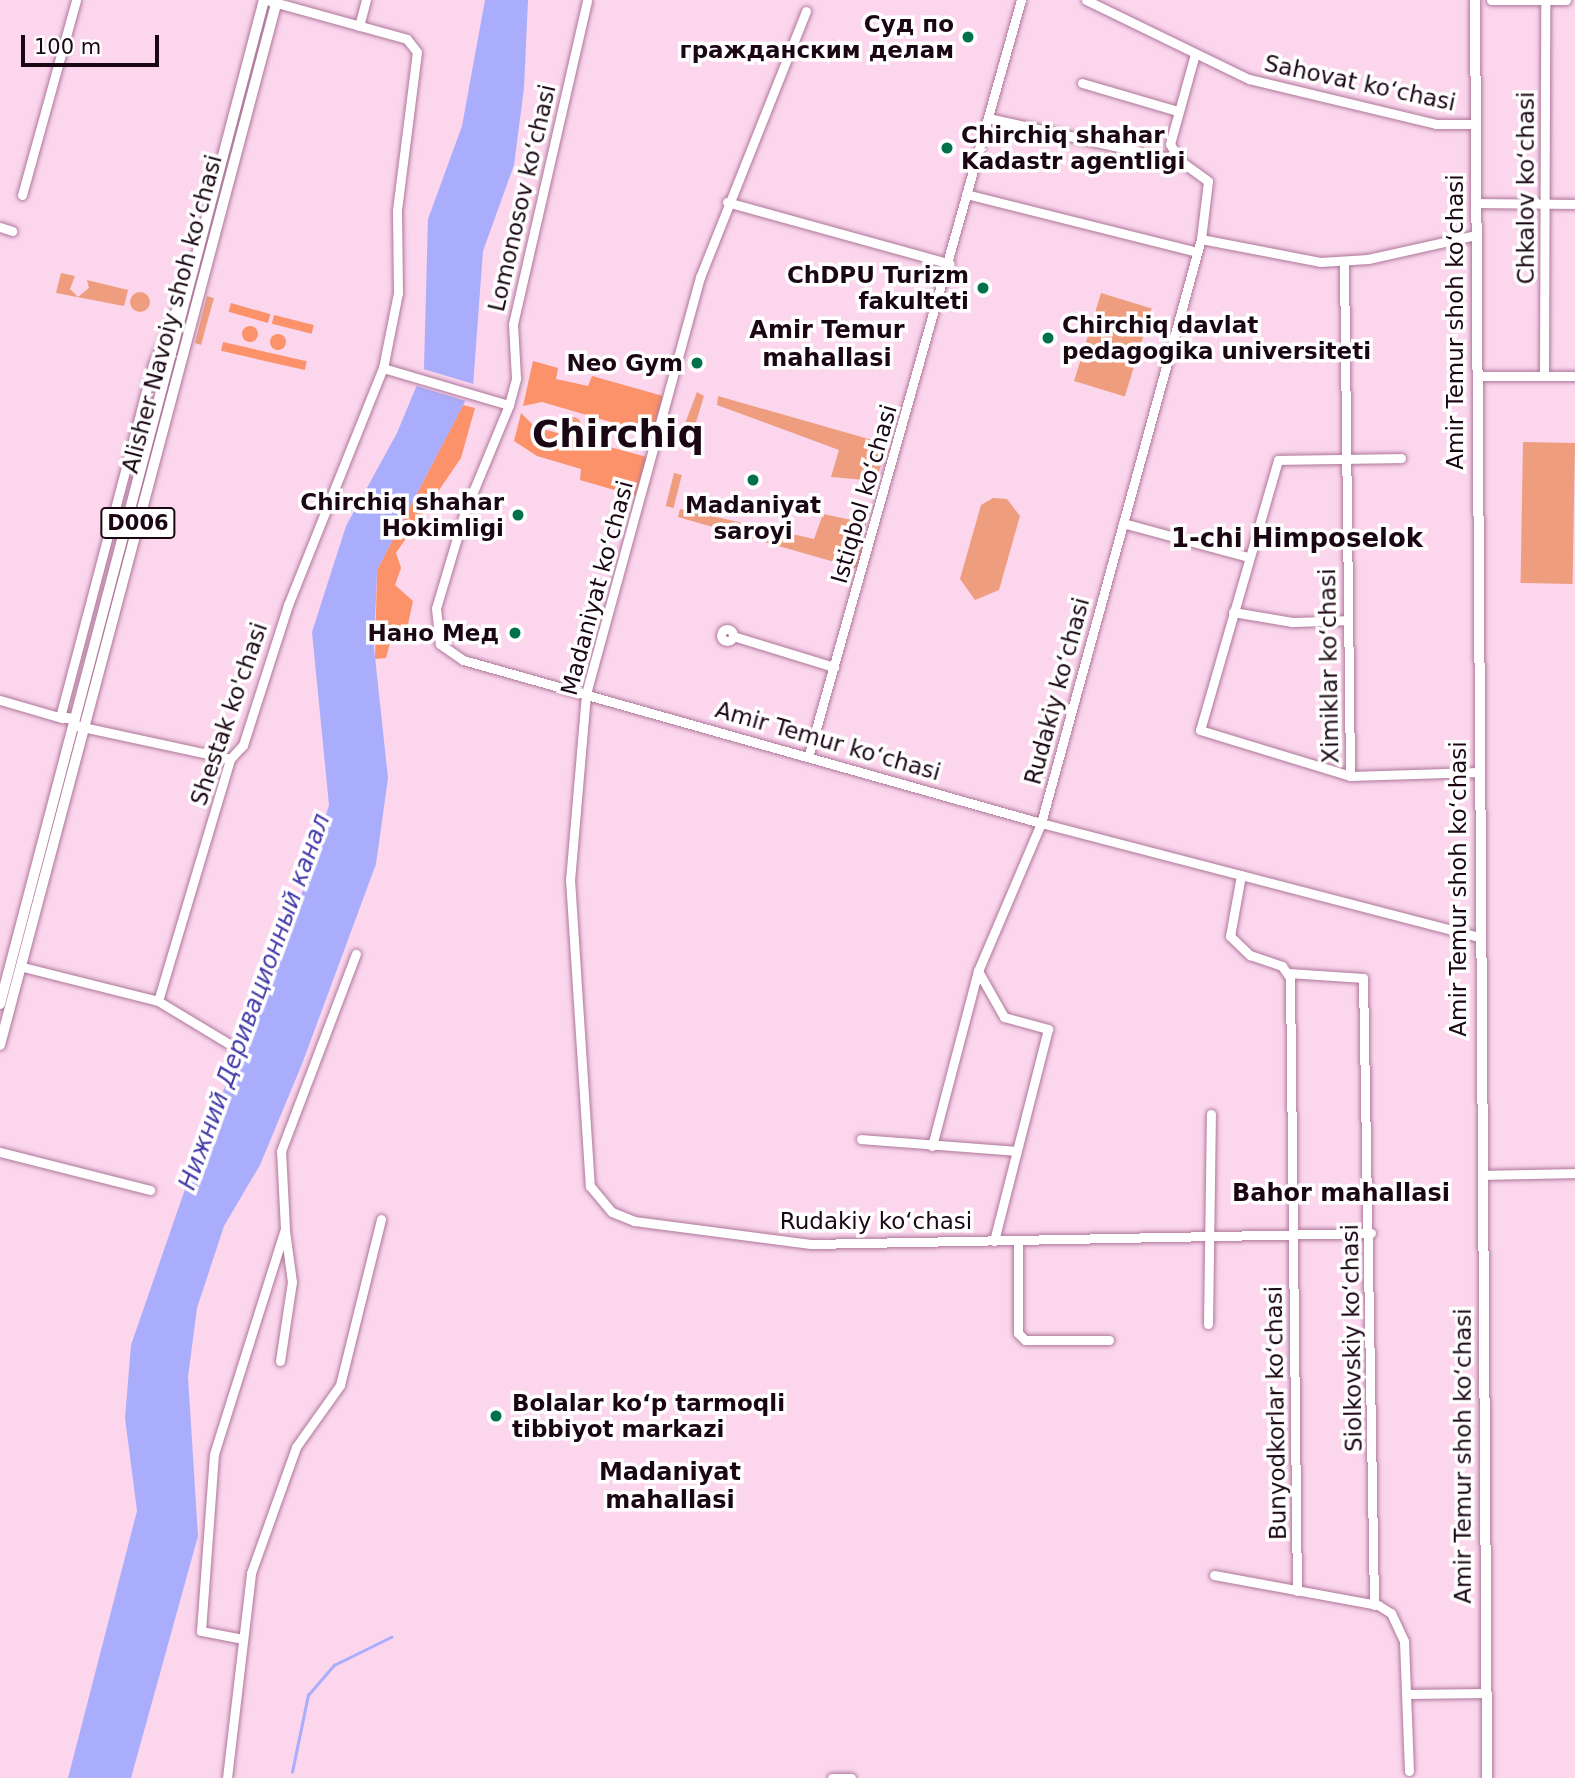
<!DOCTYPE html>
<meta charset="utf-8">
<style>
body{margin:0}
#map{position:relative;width:1575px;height:1778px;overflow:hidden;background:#fbd6ed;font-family:"DejaVu Sans",sans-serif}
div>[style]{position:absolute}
.green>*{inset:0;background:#ee9d7e;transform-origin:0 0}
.round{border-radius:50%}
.forest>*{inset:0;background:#fb926a;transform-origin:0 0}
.water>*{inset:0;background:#aaadfb}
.pier>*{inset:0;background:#fbd6ed}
.stream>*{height:2.5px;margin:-1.25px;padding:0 1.25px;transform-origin:1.25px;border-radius:1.25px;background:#aaadfb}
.roads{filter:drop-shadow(0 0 2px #ae779a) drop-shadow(0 0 2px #ae779a)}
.minor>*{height:9px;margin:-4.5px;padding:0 4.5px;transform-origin:4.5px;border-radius:4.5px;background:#fff}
.minor>.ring{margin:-4.5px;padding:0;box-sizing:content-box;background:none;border:9px solid #fff;border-radius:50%}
.major>*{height:10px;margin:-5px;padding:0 5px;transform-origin:5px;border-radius:5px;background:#fff}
.dots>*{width:19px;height:19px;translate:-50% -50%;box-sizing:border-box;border:4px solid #fff;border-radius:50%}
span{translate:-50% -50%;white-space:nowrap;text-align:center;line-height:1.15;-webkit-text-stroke:7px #fff;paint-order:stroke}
.shield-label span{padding:2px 5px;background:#fff;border:2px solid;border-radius:5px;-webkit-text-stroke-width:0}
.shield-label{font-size:21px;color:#1b0714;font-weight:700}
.poi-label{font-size:23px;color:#1b0714;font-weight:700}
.right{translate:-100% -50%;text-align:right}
.left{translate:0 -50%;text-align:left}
.street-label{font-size:23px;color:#1b0714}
.neighbourhood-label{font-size:24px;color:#1b0714;font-weight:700}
.water-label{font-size:24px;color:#473ba9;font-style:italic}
.quarter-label{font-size:26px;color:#1b0714;font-weight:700}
.town-label{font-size:37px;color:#1b0714;font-weight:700}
.scale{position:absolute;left:21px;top:35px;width:138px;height:32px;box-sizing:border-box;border:4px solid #1b0714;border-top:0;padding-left:9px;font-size:21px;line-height:24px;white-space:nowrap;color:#1b0714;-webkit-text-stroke:5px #fff;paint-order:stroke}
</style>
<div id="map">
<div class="green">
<i style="clip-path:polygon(61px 273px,75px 276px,70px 289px,78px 297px,89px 288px,87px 280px,128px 290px,124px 306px,56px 293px)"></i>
<i class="round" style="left:130px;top:292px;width:20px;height:20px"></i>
<i style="left:1101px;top:293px;width:53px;height:92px;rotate:17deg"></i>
<i style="clip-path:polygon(207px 296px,214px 298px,201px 345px,195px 343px)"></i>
<i style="clip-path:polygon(697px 392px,704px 396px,693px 432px,683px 429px)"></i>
<i style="clip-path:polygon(718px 396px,886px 444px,893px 453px,885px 452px,876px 481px,831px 477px,839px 450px,717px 405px)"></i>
<i class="round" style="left:565px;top:417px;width:16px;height:16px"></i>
<i style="left:1523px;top:442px;width:52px;height:141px;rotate:1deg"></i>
<i style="left:674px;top:473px;width:8px;height:34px;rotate:14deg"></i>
<i style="clip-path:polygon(993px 498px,1007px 499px,1020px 516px,999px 590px,975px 600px,960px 579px,981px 505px)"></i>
<i style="clip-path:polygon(680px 509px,814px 539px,823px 514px,866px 523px,859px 569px,678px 517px)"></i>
</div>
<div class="forest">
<i style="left:231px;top:303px;width:41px;height:9px;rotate:16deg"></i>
<i style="left:274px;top:315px;width:41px;height:9px;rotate:14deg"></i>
<i class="round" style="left:242px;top:326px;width:16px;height:16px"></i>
<i class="round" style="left:270px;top:334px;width:16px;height:16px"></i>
<i style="left:223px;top:342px;width:86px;height:9px;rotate:13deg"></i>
<i style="clip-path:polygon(533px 361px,558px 368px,556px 379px,588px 386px,592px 376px,663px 396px,652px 434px,542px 402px,523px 406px)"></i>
<i style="clip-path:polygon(463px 405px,475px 408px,461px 458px,396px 553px,401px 568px,395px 585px,413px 601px,407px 629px,391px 639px,386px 658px,375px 659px,377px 570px)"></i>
<i style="clip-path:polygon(521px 413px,535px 427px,647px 457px,635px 496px,580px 480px,581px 469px,537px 456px,514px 441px)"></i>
</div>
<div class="water">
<i style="clip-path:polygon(485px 0,528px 0,524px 88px,514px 165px,483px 251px,473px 386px,377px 570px,374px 648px,388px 778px,376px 864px,302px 1064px,260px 1165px,224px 1226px,197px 1308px,188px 1377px,198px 1536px,131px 1778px,68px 1778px,137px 1511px,125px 1418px,131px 1345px,192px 1169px,301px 896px,329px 805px,312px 632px,346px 526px,397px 433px,424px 368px,428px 219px,462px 126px)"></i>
</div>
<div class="pier">
<i style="clip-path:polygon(420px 368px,477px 385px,476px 387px,469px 402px,413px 385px)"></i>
</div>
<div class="stream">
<i style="left:292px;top:1772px;width:79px;rotate:-78.3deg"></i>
<i style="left:308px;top:1695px;width:40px;rotate:-49deg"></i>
<i style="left:334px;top:1665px;width:64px;rotate:-26.2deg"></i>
</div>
<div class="roads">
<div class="minor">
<i style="left:1086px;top:0;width:181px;rotate:25.9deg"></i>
<i style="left:1249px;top:79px;width:192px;rotate:13.5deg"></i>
<i style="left:1436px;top:124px;width:39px"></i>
<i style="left:1491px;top:0;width:75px"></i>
<i style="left:806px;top:11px;width:286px;rotate:111.7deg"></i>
<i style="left:700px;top:277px;width:432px;rotate:105.3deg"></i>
<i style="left:586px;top:694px;width:186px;rotate:94.9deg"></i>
<i style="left:570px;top:879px;width:308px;rotate:86.3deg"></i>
<i style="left:590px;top:1186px;width:34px;rotate:50deg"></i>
<i style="left:612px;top:1212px;width:24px;rotate:22deg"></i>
<i style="left:634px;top:1221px;width:178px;rotate:7.4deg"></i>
<i style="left:811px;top:1244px;width:560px;rotate:-1.13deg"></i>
<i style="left:359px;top:26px;width:27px;rotate:-75deg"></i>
<i style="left:1082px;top:83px;width:100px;rotate:16.3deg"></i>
<i style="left:988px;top:118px;width:194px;rotate:12.5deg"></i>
<i style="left:966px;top:194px;width:238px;rotate:14.1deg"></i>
<i style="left:22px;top:195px;width:202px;rotate:-74.5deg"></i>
<i style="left:727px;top:202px;width:231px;rotate:15.5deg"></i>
<i style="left:1475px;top:203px;width:100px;rotate:0.6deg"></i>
<i style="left:0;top:227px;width:13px;rotate:18deg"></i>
<i style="left:1201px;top:239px;width:121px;rotate:10.9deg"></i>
<i style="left:1320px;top:262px;width:48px;rotate:-3.6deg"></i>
<i style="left:1368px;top:259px;width:111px;rotate:-12.5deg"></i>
<i style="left:1344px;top:261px;width:515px;rotate:89.33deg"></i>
<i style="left:383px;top:368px;width:131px;rotate:16.4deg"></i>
<i style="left:509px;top:405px;width:115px;rotate:112.5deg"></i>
<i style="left:465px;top:511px;width:101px;rotate:106.6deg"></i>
<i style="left:436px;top:608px;width:36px;rotate:84deg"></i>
<i style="left:440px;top:644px;width:28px;rotate:35deg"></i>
<i style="left:463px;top:660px;width:601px;rotate:15.75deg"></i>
<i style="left:1041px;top:823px;width:452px;rotate:14.6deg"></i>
<i style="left:1477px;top:376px;width:98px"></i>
<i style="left:1544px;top:376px;width:376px;rotate:-89.8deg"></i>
<i style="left:509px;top:405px;width:28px;rotate:-75deg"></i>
<i style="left:516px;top:378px;width:54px;rotate:-93.2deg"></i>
<i style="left:513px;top:324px;width:332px;rotate:-77.1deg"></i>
<i style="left:1401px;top:458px;width:123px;rotate:179.1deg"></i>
<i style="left:1278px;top:460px;width:281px;rotate:106.1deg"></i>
<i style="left:1200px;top:730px;width:157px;rotate:17deg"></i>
<i style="left:1350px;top:776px;width:128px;rotate:-1.8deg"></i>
<i style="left:1123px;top:523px;width:130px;rotate:15.2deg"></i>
<i style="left:1233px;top:612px;width:60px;rotate:9.6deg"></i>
<i style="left:1292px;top:622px;width:56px;rotate:-2deg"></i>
<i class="ring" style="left:721px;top:629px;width:3px;height:3px"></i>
<i style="left:733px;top:636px;width:106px;rotate:17.1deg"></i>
<i style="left:0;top:700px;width:65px;rotate:16.2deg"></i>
<i style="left:60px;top:717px;width:364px;rotate:-75.2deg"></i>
<i style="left:153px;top:365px;width:81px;rotate:-67.5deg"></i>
<i style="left:78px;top:726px;width:156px;rotate:12.2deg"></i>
<i style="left:809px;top:754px;width:783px;rotate:-74.3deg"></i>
<i style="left:1241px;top:875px;width:62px;rotate:100.2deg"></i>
<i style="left:1230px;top:936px;width:28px;rotate:44deg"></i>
<i style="left:1250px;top:955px;width:34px;rotate:19deg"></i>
<i style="left:1282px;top:966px;width:14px;rotate:56deg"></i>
<i style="left:1290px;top:978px;width:613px;rotate:89.35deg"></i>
<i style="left:23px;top:967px;width:139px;rotate:14.1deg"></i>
<i style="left:158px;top:1001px;width:85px;rotate:31.1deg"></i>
<i style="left:978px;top:971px;width:53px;rotate:60.5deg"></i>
<i style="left:1004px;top:1017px;width:46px;rotate:15.3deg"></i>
<i style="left:1048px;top:1029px;width:219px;rotate:104.3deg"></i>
<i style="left:1289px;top:973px;width:74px;rotate:3.9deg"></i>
<i style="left:1363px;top:978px;width:627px;rotate:88.99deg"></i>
<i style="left:158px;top:1001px;width:252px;rotate:-73.4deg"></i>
<i style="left:230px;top:759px;width:19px;rotate:-47deg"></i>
<i style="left:243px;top:745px;width:147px;rotate:-72.2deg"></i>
<i style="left:288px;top:605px;width:255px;rotate:-68.2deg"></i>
<i style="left:383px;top:368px;width:76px;rotate:-78.7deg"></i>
<i style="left:398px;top:293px;width:83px;rotate:-90.7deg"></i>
<i style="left:397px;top:210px;width:159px;rotate:-82.8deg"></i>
<i style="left:417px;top:52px;width:16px;rotate:-128deg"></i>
<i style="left:407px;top:39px;width:142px;rotate:-164.5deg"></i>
<i style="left:861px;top:1139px;width:156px;rotate:4.4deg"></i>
<i style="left:932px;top:1146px;width:181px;rotate:-75.3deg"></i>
<i style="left:978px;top:971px;width:161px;rotate:-66.9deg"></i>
<i style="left:1041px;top:823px;width:606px;rotate:-74.68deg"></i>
<i style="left:1201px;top:239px;width:58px;rotate:-83.1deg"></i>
<i style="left:1208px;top:181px;width:36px;rotate:-144deg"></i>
<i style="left:1179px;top:160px;width:18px;rotate:-119deg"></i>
<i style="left:1170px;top:144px;width:93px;rotate:-74.5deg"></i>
<i style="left:0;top:1152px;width:155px;rotate:14.2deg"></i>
<i style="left:1483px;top:1175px;width:92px;rotate:-1.2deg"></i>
<i style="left:1018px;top:1240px;width:93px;rotate:90deg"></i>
<i style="left:1018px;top:1333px;width:10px;rotate:45deg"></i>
<i style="left:1025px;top:1340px;width:84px"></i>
<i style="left:1208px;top:1324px;width:210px;rotate:-89.2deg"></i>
<i style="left:280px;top:1361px;width:80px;rotate:-81.4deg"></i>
<i style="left:292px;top:1282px;width:51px;rotate:-97.8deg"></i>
<i style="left:1214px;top:1575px;width:167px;rotate:10.4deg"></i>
<i style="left:1378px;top:1605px;width:15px;rotate:32deg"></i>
<i style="left:1391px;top:1613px;width:31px;rotate:65deg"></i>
<i style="left:1404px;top:1641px;width:130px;rotate:87.8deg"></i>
<i style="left:243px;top:1639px;width:43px;rotate:-169.2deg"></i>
<i style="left:201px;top:1631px;width:177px;rotate:-85.8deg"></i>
<i style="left:214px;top:1454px;width:236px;rotate:-72.5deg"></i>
<i style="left:285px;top:1229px;width:78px;rotate:-92.9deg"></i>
<i style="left:281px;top:1151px;width:211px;rotate:-69.2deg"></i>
<i style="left:1406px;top:1694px;width:81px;rotate:-0.7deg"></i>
<i style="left:227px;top:1778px;width:206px;rotate:-83.3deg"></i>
<i style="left:251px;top:1573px;width:134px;rotate:-70.3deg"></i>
<i style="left:296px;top:1447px;width:76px;rotate:-54.6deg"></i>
<i style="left:340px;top:1385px;width:171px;rotate:-76.1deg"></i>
<i style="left:832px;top:1778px;width:19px"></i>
</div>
<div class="major">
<i style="left:1475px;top:0;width:1778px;rotate:89.61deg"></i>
<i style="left:60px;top:717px;width:15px;rotate:8deg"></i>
<i style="left:0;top:1004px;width:1038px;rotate:-75.27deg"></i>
<i style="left:0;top:1045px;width:1081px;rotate:-75.15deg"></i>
</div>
</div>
<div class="dots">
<i style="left:968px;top:37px;background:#00714b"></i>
<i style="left:947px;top:148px;background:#00714b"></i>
<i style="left:983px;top:288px;background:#00714b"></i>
<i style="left:1048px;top:338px;background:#00714b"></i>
<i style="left:697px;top:363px;background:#00714b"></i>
<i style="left:753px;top:480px;background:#00714b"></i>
<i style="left:518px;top:515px;background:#00714b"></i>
<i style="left:515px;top:633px;background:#00714b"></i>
<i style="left:496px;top:1416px;background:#00714b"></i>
</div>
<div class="shield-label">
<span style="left:138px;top:523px">D006</span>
</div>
<div class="poi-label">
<span class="right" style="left:954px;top:37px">Суд по<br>гражданским делам</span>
<span class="left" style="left:961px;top:148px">Chirchiq shahar<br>Kadastr agentligi</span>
<span class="right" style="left:969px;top:288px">ChDPU Turizm<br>fakulteti</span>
<span class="left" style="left:1062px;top:338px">Chirchiq davlat<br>pedagogika universiteti</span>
<span class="right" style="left:683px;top:363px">Neo Gym</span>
<span class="right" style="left:504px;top:515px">Chirchiq shahar<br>Hokimligi</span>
<span style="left:753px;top:518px">Madaniyat<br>saroyi</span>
<span class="right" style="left:499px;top:633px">Нано Мед</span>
<span class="left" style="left:512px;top:1416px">Bolalar ko‘p tarmoqli<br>tibbiyot markazi</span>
</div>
<div class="street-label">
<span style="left:1360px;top:83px;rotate:12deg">Sahovat ko‘chasi</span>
<span style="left:1526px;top:188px;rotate:-90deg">Chkalov ko‘chasi</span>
<span style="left:522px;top:198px;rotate:-77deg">Lomonosov ko‘chasi</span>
<span style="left:172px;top:314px;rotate:-75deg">Alisher Navoiy shoh koʻchasi</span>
<span style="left:1455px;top:322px;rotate:-90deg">Amir Temur shoh ko‘chasi</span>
<span style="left:864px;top:494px;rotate:-74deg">Istiqbol ko‘chasi</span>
<span style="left:597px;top:588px;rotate:-75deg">Madaniyat ko‘chasi</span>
<span style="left:1329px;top:666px;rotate:-91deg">Ximiklar ko‘chasi</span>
<span style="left:1057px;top:691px;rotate:-75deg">Rudakiy ko‘chasi</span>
<span style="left:229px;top:714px;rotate:-71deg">Shestak ko'chasi</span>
<span style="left:828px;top:741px;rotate:16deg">Amir Temur ko‘chasi</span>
<span style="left:1458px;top:889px;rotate:-90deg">Amir Temur shoh ko‘chasi</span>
<span style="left:876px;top:1221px">Rudakiy ko‘chasi</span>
<span style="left:1352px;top:1338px;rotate:-91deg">Siolkovskiy ko‘chasi</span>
<span style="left:1276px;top:1413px;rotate:-91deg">Bunyodkorlar ko‘chasi</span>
<span style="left:1463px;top:1456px;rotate:-90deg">Amir Temur shoh ko‘chasi</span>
</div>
<div class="neighbourhood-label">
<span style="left:827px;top:345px">Amir Temur<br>mahallasi</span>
<span style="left:1341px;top:1194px">Bahor mahallasi</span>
<span style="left:670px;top:1487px">Madaniyat<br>mahallasi</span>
</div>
<div class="water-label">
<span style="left:255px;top:1002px;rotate:-70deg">Нижний Деривационный канал</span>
</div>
<div class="quarter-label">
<span style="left:1297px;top:539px">1-chi Himposelok</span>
</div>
<div class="town-label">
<span style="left:618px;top:435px">Chirchiq</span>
</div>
<div class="scale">100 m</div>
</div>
